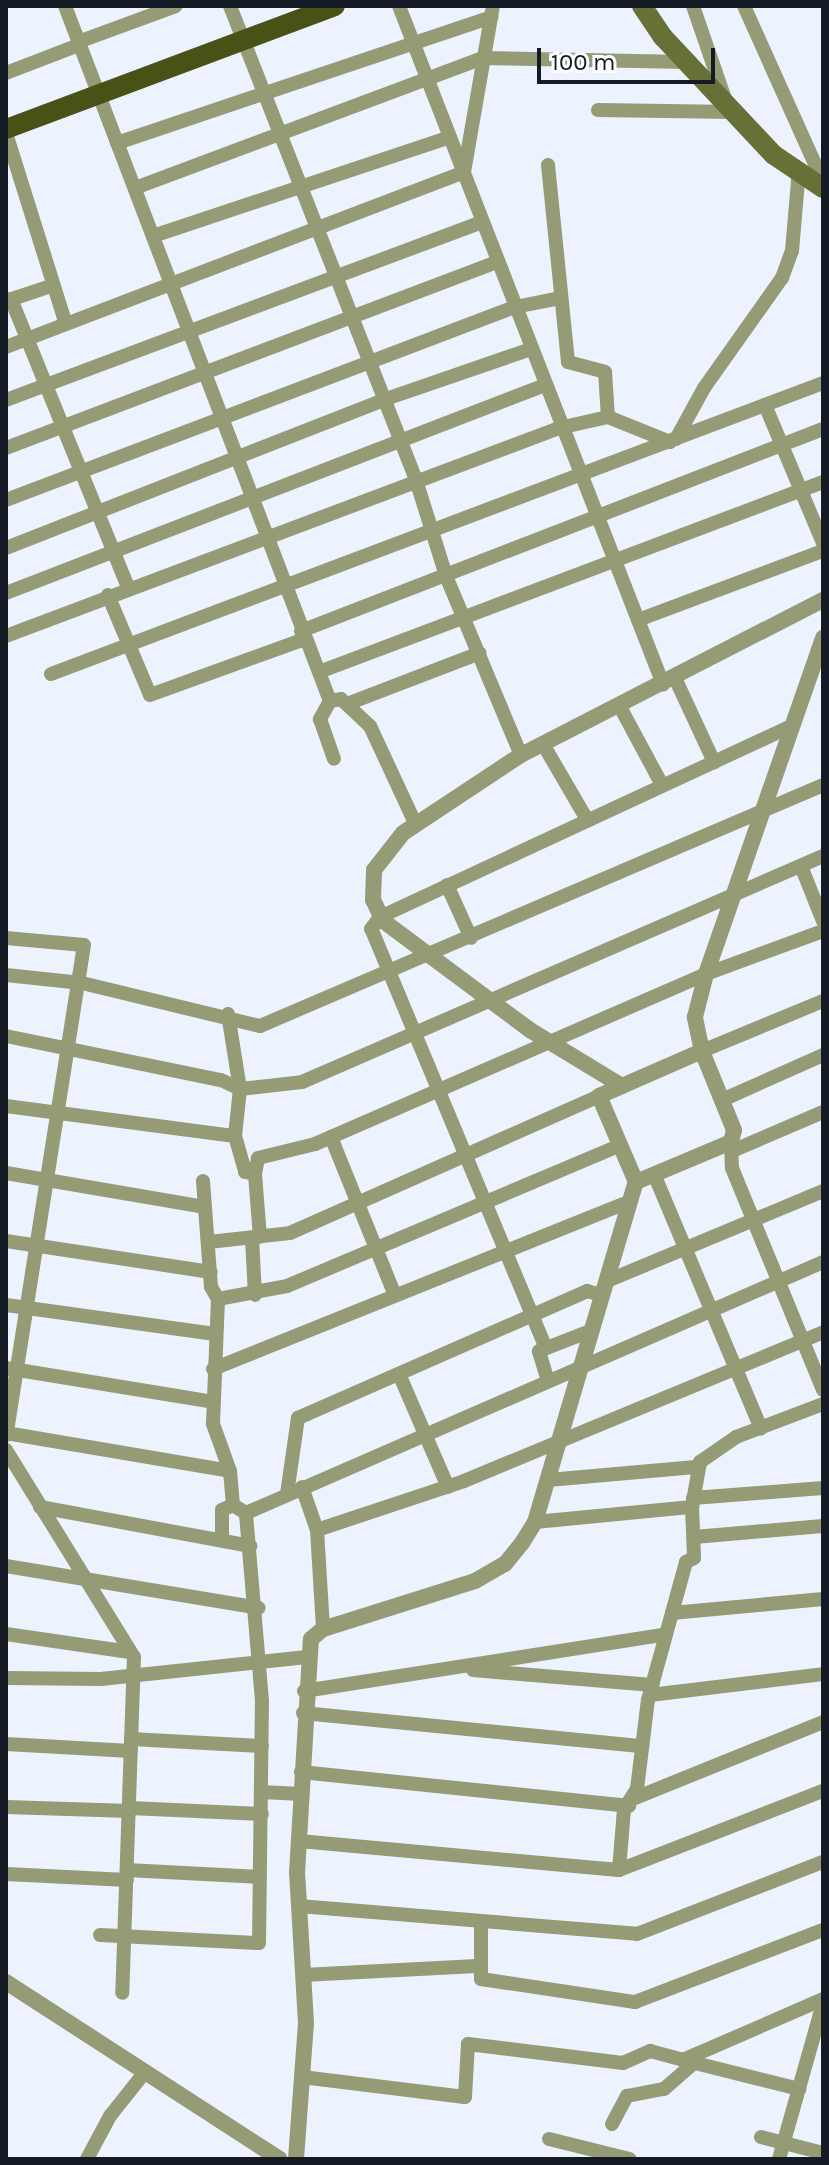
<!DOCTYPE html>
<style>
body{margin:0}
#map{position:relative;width:829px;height:2165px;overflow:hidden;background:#ecf3ff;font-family:Karla,sans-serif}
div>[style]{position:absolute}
.minor>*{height:14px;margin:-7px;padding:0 7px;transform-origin:7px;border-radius:7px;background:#949b75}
.tertiary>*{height:16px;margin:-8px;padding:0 8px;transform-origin:8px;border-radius:8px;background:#949b75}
.secondary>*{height:20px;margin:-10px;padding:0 10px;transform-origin:10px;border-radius:10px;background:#677137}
.primary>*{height:20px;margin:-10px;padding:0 10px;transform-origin:10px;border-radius:10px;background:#495216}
span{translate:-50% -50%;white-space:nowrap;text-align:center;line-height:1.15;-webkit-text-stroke:8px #fff;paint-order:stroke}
.frame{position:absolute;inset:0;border:8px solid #151b25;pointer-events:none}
.scale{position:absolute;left:537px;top:48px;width:178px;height:36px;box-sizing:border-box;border:4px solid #151b25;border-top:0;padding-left:10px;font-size:24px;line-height:28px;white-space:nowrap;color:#151b25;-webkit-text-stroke:6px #fff;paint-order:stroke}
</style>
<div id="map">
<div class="minor">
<i style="left:65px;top:6px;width:744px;rotate:69.13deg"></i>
<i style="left:330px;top:701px;width:11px;rotate:-10deg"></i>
<i style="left:341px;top:699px;width:40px;rotate:43deg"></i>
<i style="left:370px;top:726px;width:107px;rotate:65.1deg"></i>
<i style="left:230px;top:6px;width:509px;rotate:68.57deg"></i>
<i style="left:416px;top:480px;width:101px;rotate:72.6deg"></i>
<i style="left:446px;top:576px;width:194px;rotate:67.3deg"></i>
<i style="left:399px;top:6px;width:728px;rotate:68.73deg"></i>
<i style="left:693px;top:6px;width:102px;rotate:71deg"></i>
<i style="left:744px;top:6px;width:193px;rotate:65.8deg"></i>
<i style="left:78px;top:42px;width:104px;rotate:-20.2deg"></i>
<i style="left:6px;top:73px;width:78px;rotate:-21deg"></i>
<i style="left:598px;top:110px;width:135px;rotate:0.8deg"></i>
<i style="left:6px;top:133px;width:200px;rotate:72.6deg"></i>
<i style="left:117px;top:143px;width:395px;rotate:-18.6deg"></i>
<i style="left:548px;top:165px;width:198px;rotate:84.2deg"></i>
<i style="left:568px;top:362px;width:38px;rotate:15deg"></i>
<i style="left:605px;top:372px;width:45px;rotate:86.2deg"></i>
<i style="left:135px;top:188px;width:371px;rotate:-20.5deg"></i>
<i style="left:482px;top:58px;width:204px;rotate:1.1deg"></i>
<i style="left:153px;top:236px;width:313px;rotate:-18.4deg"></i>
<i style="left:11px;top:299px;width:313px;rotate:67.9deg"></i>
<i style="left:6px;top:301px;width:47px;rotate:-18.4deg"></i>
<i style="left:6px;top:347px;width:490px;rotate:-20.9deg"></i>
<i style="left:464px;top:172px;width:169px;rotate:-80.1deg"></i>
<i style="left:6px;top:400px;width:508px;rotate:-20.5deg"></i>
<i style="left:765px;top:405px;width:150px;rotate:67.2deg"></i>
<i style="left:676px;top:439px;width:58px;rotate:-61.2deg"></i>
<i style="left:704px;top:388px;width:135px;rotate:-54.7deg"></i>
<i style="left:782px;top:278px;width:29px;rotate:-70deg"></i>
<i style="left:792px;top:251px;width:81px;rotate:-85.1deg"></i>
<i style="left:6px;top:448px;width:525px;rotate:-20.75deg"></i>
<i style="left:6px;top:500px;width:544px;rotate:-20.77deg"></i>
<i style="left:515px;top:307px;width:47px;rotate:-11.1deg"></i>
<i style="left:6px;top:548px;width:405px;rotate:-21.4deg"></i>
<i style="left:383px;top:400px;width:157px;rotate:-19deg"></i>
<i style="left:6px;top:593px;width:578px;rotate:-21.1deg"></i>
<i style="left:108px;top:595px;width:108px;rotate:67.2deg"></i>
<i style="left:150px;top:695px;width:165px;rotate:-19.9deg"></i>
<i style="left:638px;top:620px;width:197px;rotate:-20.5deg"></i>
<i style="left:301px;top:631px;width:560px;rotate:-21.16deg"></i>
<i style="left:6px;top:636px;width:591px;rotate:-20.61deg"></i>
<i style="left:559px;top:428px;width:50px;rotate:-12.7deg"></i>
<i style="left:608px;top:417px;width:67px;rotate:22deg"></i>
<i style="left:319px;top:672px;width:539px;rotate:-20.66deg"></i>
<i style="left:51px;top:674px;width:825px;rotate:-20.65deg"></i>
<i style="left:675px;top:678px;width:93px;rotate:65.1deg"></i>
<i style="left:330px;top:701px;width:21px;rotate:119deg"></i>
<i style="left:320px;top:719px;width:42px;rotate:70.7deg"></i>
<i style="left:347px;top:704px;width:142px;rotate:-21deg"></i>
<i style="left:619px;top:705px;width:91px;rotate:61.7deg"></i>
<i style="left:543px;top:744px;width:86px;rotate:59.8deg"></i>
<i style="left:801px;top:866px;width:59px;rotate:68.2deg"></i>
<i style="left:447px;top:885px;width:58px;rotate:65.6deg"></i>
<i style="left:6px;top:938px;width:78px;rotate:5.1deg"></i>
<i style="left:84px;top:945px;width:496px;rotate:99deg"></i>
<i style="left:6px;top:975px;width:76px;rotate:6deg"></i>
<i style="left:82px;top:983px;width:183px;rotate:13.6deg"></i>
<i style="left:260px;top:1026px;width:612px;rotate:-23.17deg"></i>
<i style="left:228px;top:1014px;width:76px;rotate:80.9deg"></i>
<i style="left:240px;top:1089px;width:47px;rotate:96.1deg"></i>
<i style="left:235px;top:1136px;width:37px;rotate:74deg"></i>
<i style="left:245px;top:1172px;width:10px;rotate:11deg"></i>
<i style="left:255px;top:1174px;width:63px;rotate:85.5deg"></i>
<i style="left:6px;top:1036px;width:219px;rotate:11.6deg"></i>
<i style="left:221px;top:1080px;width:21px;rotate:25deg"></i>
<i style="left:240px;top:1089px;width:62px;rotate:-6.4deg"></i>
<i style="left:302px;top:1082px;width:568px;rotate:-23.45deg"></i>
<i style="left:702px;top:1051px;width:131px;rotate:-22.5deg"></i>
<i style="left:722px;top:1100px;width:111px;rotate:-24deg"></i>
<i style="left:6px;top:1106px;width:231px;rotate:7.5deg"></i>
<i style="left:331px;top:1137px;width:168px;rotate:68deg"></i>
<i style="left:731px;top:1142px;width:26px;rotate:88deg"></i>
<i style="left:732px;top:1168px;width:240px;rotate:67.7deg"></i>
<i style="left:732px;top:1151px;width:99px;rotate:-23.2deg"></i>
<i style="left:6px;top:1173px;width:201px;rotate:9.7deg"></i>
<i style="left:255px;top:1174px;width:16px;rotate:-79deg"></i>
<i style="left:258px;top:1158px;width:59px;rotate:-13.8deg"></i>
<i style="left:315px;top:1144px;width:426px;rotate:-23.5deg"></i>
<i style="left:706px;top:974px;width:125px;rotate:-20.2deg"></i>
<i style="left:654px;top:1174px;width:276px;rotate:67.2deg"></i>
<i style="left:203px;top:1181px;width:106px;rotate:85.7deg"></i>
<i style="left:211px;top:1287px;width:14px;rotate:60deg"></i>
<i style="left:218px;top:1299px;width:125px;rotate:92.3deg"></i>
<i style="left:213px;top:1424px;width:50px;rotate:70.1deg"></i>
<i style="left:230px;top:1471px;width:34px;rotate:85deg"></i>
<i style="left:233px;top:1505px;width:12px;rotate:156deg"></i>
<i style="left:222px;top:1510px;width:28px;rotate:90deg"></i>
<i style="left:252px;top:1238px;width:57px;rotate:87deg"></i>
<i style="left:6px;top:1241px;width:207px;rotate:8.6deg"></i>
<i style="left:209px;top:1242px;width:81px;rotate:-6.3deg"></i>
<i style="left:290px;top:1233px;width:338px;rotate:-23.9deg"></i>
<i style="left:607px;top:1281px;width:234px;rotate:-22.6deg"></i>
<i style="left:218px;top:1299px;width:70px;rotate:-10.7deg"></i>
<i style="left:287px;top:1286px;width:362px;rotate:-22.9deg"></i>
<i style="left:6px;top:1305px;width:211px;rotate:7.9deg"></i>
<i style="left:545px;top:1346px;width:452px;rotate:-112.6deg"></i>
<i style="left:371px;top:929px;width:15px;rotate:-53deg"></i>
<i style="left:380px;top:917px;width:455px;rotate:-24.9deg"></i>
<i style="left:6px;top:1368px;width:210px;rotate:9.3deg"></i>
<i style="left:213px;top:1369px;width:445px;rotate:-21.9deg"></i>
<i style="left:399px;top:1374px;width:123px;rotate:66.6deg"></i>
<i style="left:548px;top:1381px;width:31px;rotate:-107deg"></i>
<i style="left:539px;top:1351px;width:55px;rotate:-21.4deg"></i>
<i style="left:6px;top:1433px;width:227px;rotate:9.6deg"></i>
<i style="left:6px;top:1450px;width:243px;rotate:58.3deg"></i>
<i style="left:134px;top:1657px;width:336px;rotate:92deg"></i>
<i style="left:548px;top:1480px;width:151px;rotate:-5deg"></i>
<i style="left:302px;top:1487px;width:46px;rotate:70.8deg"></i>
<i style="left:317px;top:1530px;width:99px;rotate:86.5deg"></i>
<i style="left:287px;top:1494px;width:77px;rotate:-81.8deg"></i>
<i style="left:298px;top:1418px;width:316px;rotate:-23.7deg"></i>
<i style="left:587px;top:1291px;width:15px;rotate:16deg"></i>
<i style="left:693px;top:1498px;width:130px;rotate:-4.4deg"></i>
<i style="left:233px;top:1505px;width:15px;rotate:32deg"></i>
<i style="left:246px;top:1513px;width:629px;rotate:-23.51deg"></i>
<i style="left:40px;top:1507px;width:214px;rotate:10.5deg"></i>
<i style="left:535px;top:1522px;width:158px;rotate:-5.5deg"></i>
<i style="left:317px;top:1530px;width:155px;rotate:-18.4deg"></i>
<i style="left:464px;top:1481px;width:389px;rotate:-22.5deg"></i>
<i style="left:694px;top:1537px;width:129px;rotate:-4.9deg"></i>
<i style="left:6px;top:1566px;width:256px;rotate:9.4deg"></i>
<i style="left:672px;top:1613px;width:152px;rotate:-5.3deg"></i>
<i style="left:6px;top:1634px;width:125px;rotate:8.3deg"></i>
<i style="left:473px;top:1670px;width:180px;rotate:4.8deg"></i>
<i style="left:6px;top:1678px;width:95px;rotate:0.6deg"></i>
<i style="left:101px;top:1679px;width:207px;rotate:-6.1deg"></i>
<i style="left:304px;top:1691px;width:366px;rotate:-8.9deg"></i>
<i style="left:650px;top:1695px;width:174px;rotate:-6.9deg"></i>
<i style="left:303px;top:1713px;width:341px;rotate:5.6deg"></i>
<i style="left:131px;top:1739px;width:131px;rotate:3.1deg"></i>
<i style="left:6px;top:1744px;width:125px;rotate:3.2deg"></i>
<i style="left:301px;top:1772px;width:330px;rotate:5.9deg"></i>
<i style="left:262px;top:1792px;width:39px;rotate:3deg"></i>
<i style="left:635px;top:1798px;width:203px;rotate:-22deg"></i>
<i style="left:6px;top:1807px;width:124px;rotate:1.8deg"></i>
<i style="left:130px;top:1808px;width:132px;rotate:2.6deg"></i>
<i style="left:299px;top:1841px;width:321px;rotate:5.2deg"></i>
<i style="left:619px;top:1870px;width:219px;rotate:-21.2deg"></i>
<i style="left:127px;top:1870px;width:133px;rotate:3deg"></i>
<i style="left:619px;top:1870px;width:61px;rotate:-85.3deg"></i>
<i style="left:624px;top:1809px;width:24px;rotate:-57deg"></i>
<i style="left:637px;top:1789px;width:90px;rotate:-83deg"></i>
<i style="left:648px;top:1700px;width:143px;rotate:-74.6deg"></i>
<i style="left:686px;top:1562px;width:9px;rotate:-27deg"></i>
<i style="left:694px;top:1558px;width:51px;rotate:-92.2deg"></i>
<i style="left:692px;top:1507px;width:46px;rotate:-79.9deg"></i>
<i style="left:700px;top:1462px;width:44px;rotate:-34.8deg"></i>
<i style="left:736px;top:1437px;width:93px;rotate:-20.8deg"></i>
<i style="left:6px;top:1874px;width:121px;rotate:2.8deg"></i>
<i style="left:299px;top:1906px;width:339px;rotate:4.7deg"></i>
<i style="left:637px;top:1934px;width:199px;rotate:-21.2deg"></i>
<i style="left:481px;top:1922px;width:57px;rotate:90deg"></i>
<i style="left:481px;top:1979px;width:156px;rotate:8.5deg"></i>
<i style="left:635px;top:2002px;width:201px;rotate:-21deg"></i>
<i style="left:100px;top:1935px;width:159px;rotate:2.9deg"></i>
<i style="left:259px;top:1943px;width:242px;rotate:-89.3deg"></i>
<i style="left:262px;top:1701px;width:189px;rotate:-94.9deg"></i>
<i style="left:303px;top:1975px;width:174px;rotate:-3deg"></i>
<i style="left:683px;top:2060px;width:120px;rotate:14deg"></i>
<i style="left:302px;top:2077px;width:164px;rotate:7deg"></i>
<i style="left:465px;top:2097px;width:53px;rotate:-86.8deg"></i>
<i style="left:468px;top:2044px;width:156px;rotate:7deg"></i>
<i style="left:623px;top:2063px;width:30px;rotate:-24deg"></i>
<i style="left:650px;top:2051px;width:34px;rotate:15deg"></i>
<i style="left:683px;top:2060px;width:153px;rotate:-23.5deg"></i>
<i style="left:612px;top:2124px;width:32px;rotate:-62deg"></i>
<i style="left:627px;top:2096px;width:38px;rotate:-11deg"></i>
<i style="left:664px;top:2089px;width:40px;rotate:-41deg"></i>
<i style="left:761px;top:2137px;width:64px;rotate:14.5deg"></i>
<i style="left:549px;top:2139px;width:83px;rotate:13.9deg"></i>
<i style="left:87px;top:2159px;width:49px;rotate:-61.9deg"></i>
<i style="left:110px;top:2116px;width:56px;rotate:-51.5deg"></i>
<i style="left:779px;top:2159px;width:162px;rotate:-74.2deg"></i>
</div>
<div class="tertiary">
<i style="left:702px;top:1051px;width:35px;rotate:-102deg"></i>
<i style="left:695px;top:1017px;width:44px;rotate:-75.7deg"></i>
<i style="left:706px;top:974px;width:356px;rotate:-70.8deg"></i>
<i style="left:622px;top:1086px;width:108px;rotate:-148.7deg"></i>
<i style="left:530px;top:1030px;width:183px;rotate:-143.4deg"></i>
<i style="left:383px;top:921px;width:23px;rotate:-115deg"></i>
<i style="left:373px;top:900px;width:30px;rotate:-88deg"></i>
<i style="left:374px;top:870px;width:47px;rotate:-51.9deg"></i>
<i style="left:403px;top:833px;width:141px;rotate:-33.5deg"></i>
<i style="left:521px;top:755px;width:339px;rotate:-27.2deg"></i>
<i style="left:6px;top:1982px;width:326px;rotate:32.9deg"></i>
<i style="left:296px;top:2159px;width:136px;rotate:-85.8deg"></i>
<i style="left:306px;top:2023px;width:150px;rotate:-93.4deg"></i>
<i style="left:297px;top:1873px;width:234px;rotate:-86.6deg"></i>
<i style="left:311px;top:1639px;width:16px;rotate:-40deg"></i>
<i style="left:323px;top:1629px;width:159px;rotate:-17.5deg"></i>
<i style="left:475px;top:1581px;width:34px;rotate:-30deg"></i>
<i style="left:505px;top:1564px;width:27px;rotate:-51deg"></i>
<i style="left:522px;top:1543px;width:25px;rotate:-58deg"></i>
<i style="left:535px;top:1522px;width:355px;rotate:-73.5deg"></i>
<i style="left:636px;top:1182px;width:103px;rotate:-22.8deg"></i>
<i style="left:731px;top:1142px;width:12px;rotate:-76deg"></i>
<i style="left:734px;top:1130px;width:85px;rotate:-112.1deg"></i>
<i style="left:702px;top:1051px;width:112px;rotate:156.4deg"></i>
<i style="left:599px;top:1096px;width:94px;rotate:66.7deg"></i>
</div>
<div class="secondary">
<i style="left:642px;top:6px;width:37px;rotate:56deg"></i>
<i style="left:663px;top:37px;width:162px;rotate:46.8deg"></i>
<i style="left:774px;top:155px;width:59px;rotate:34deg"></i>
</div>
<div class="primary">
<i style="left:6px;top:129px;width:351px;rotate:-20.5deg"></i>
</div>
<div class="frame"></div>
<div class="scale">100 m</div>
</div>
